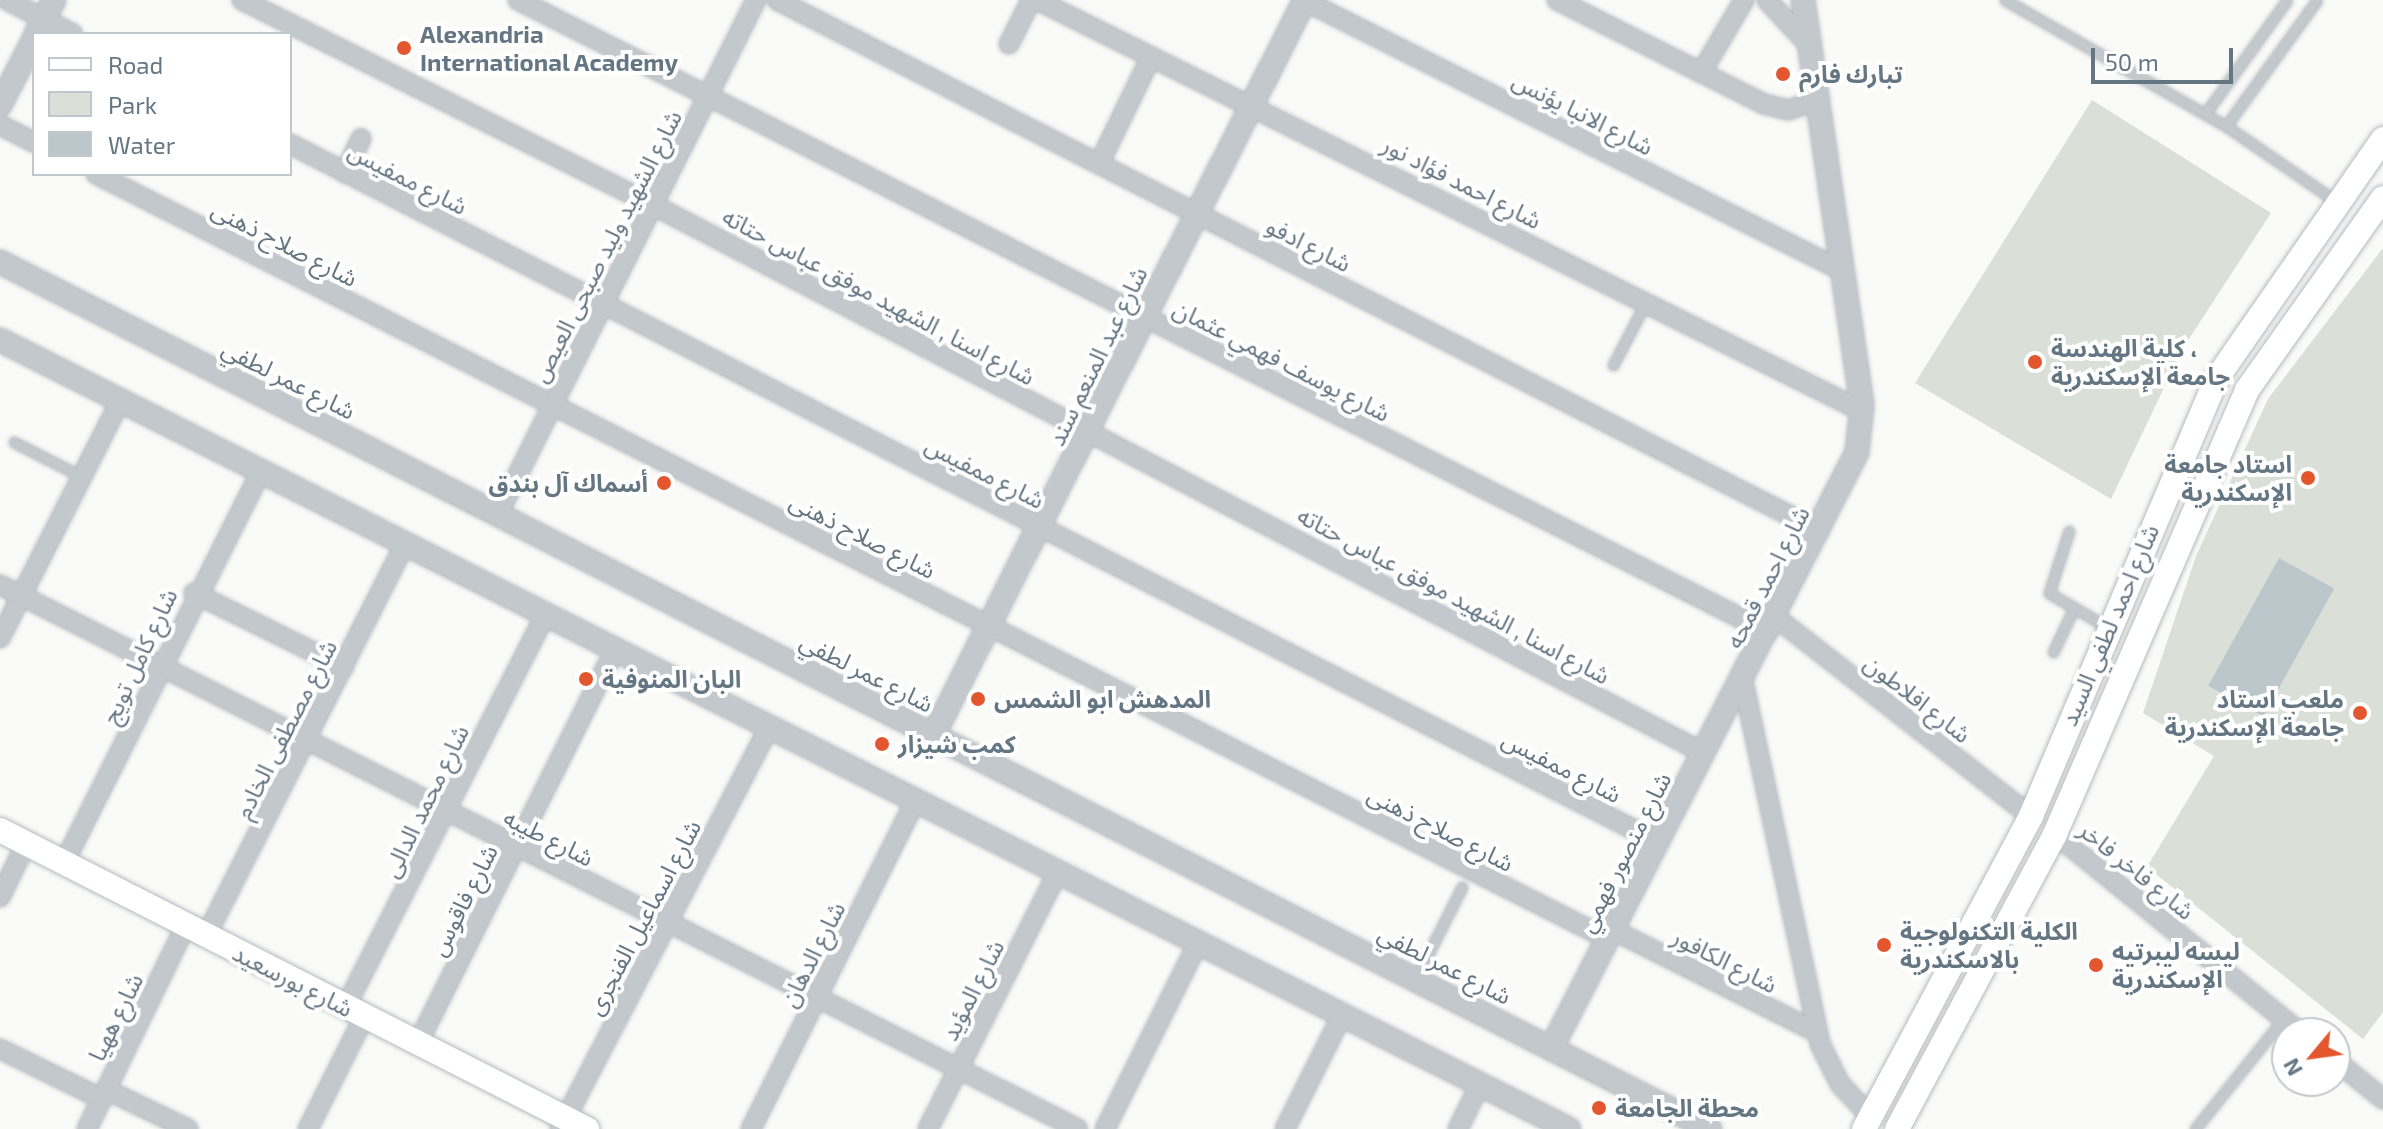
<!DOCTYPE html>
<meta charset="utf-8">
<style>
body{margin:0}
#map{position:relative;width:2383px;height:1129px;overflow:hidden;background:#fafaf8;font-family:"Exo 2","Noto Sans Arabic",sans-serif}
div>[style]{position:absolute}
.green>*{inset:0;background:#dadfd7}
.water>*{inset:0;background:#bbc7cb;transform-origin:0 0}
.roads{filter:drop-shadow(0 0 2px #b3babf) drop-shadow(0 0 2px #b3babf)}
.service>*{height:9px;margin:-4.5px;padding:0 4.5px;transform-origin:4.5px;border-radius:4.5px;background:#c3c8cc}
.minor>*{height:18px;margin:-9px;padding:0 9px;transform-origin:9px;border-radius:9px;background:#c3c8cc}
.tertiary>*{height:22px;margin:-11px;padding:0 11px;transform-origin:11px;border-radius:11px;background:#c3c8cc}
.secondary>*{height:24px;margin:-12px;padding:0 12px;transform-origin:12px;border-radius:12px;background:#fff}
.dots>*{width:22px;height:22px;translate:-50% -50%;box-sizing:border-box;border:4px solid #fff;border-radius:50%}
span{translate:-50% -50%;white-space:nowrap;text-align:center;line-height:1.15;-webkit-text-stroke:8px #fff;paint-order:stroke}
.poi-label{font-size:24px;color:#657683;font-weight:700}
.left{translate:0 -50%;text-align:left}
.right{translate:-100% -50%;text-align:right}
.street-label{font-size:24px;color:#657683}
.legend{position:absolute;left:32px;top:32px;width:260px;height:144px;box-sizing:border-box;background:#fff;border:2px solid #c1c8cd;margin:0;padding:10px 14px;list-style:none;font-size:24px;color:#657683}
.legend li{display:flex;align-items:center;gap:16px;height:40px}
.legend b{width:40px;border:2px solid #c1c8cd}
.north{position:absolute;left:2271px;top:1017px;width:80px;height:80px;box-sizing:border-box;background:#fff;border:2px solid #c1c8cd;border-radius:50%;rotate:241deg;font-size:22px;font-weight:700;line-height:32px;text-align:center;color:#657683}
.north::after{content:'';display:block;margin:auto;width:28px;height:36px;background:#e4572e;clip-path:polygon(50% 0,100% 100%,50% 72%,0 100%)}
.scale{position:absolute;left:2091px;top:48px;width:142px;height:36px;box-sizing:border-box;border:4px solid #657683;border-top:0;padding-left:10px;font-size:24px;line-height:28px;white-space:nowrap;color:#657683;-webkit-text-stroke:6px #fff;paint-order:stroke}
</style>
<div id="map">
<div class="green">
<i style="clip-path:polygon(2092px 100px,2271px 213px,2183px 348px,2111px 499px,1915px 383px)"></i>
<i style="clip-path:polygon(2383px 248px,2383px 1012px,2363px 1039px,2147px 867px,2214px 756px,2143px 713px,2196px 556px,2268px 399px)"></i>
</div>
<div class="water">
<i style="left:2279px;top:558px;width:63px;height:146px;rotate:29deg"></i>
</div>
<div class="roads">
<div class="service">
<i style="left:2005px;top:0;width:254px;rotate:29.7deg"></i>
<i style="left:2226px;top:126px;width:135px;rotate:34.4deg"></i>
<i style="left:2205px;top:114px;width:140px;rotate:-54.3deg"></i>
<i style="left:2226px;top:126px;width:155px;rotate:-54.2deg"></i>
<i style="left:1613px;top:365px;width:71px;rotate:-62.4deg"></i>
<i style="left:14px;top:442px;width:76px;rotate:27.2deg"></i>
<i style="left:2069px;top:531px;width:65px;rotate:107.9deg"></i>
<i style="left:2049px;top:593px;width:67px;rotate:30.4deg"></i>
<i style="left:2053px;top:652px;width:47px;rotate:-64.5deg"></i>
<i style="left:1416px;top:978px;width:102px;rotate:-63.2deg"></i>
<i style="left:2195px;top:1129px;width:141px;rotate:-51.3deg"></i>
</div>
<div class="minor">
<i style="left:7px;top:0;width:74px;rotate:27.3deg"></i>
<i style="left:242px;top:0;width:459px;rotate:26.5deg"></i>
<i style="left:653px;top:205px;width:1185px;rotate:27.54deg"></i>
<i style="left:518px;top:0;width:1401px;rotate:26.82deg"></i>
<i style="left:777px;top:0;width:1170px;rotate:26.98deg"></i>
<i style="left:1037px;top:0;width:922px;rotate:26.48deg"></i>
<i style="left:1303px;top:0;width:602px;rotate:26.65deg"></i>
<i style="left:1557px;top:0;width:232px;rotate:26.7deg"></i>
<i style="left:1764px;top:104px;width:25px;rotate:14deg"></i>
<i style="left:1788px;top:110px;width:29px;rotate:-18deg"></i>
<i style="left:1767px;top:0;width:60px;rotate:47deg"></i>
<i style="left:1009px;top:44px;width:49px;rotate:-63.4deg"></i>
<i style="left:1701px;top:73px;width:85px;rotate:-59.5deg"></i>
<i style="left:0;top:125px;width:38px;rotate:27deg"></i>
<i style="left:290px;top:144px;width:1536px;rotate:27.03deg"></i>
<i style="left:1099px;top:164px;width:119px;rotate:-64.1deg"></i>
<i style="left:345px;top:173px;width:38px;rotate:-65deg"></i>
<i style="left:96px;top:174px;width:1695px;rotate:26.84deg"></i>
<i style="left:498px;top:514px;width:575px;rotate:-63.35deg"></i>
<i style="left:0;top:585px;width:1207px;rotate:26.78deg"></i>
<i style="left:194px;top:593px;width:167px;rotate:26.3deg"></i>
<i style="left:1775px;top:617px;width:324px;rotate:37.9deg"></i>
<i style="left:0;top:638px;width:266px;rotate:-63.1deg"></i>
<i style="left:1743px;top:681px;width:371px;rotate:78deg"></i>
<i style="left:1820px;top:1044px;width:45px;rotate:63.4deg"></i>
<i style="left:1840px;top:1084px;width:45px;rotate:46.8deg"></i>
<i style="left:2055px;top:834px;width:316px;rotate:39deg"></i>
<i style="left:64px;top:863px;width:439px;rotate:-63.3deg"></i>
<i style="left:0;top:897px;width:59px;rotate:-63.9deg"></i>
<i style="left:1613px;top:930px;width:228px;rotate:26.6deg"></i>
<i style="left:206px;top:936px;width:440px;rotate:-63.1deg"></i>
<i style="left:346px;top:1006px;width:439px;rotate:-63deg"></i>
<i style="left:418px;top:1043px;width:440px;rotate:-63.4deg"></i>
<i style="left:0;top:1049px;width:114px;rotate:26.1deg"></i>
<i style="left:2335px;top:1060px;width:62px;rotate:39.1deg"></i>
<i style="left:107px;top:1090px;width:90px;rotate:25.7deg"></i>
<i style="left:87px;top:1129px;width:227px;rotate:-64.1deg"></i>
<i style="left:308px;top:1129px;width:125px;rotate:-63.4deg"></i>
<i style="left:560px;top:1129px;width:453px;rotate:-62.5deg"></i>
<i style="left:751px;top:1129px;width:367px;rotate:-63.4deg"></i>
<i style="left:928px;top:1129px;width:288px;rotate:-63.2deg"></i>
<i style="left:1105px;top:1129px;width:208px;rotate:-63.4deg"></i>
<i style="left:1285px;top:1129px;width:127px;rotate:-63.4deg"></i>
<i style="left:1458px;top:1129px;width:50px;rotate:-63.9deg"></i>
</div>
<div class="tertiary">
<i style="left:36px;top:34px;width:38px;rotate:-62deg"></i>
<i style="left:0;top:105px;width:74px;rotate:-62.7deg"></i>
<i style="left:0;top:262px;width:1917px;rotate:26.89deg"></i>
<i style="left:0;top:340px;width:1756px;rotate:26.7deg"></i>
<i style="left:934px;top:734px;width:822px;rotate:-63.19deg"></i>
<i style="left:1552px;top:1047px;width:669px;rotate:-62.86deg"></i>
<i style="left:1857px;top:452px;width:47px;rotate:-83.9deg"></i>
<i style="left:1862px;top:405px;width:409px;rotate:-98.3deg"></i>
</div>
<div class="secondary">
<i style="left:0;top:830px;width:659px;rotate:26.99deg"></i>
<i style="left:1864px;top:1129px;width:355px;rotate:-61.9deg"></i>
<i style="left:2031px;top:816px;width:476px;rotate:-67deg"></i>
<i style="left:2217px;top:378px;width:291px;rotate:-55.2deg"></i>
<i style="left:1897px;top:1129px;width:335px;rotate:-61.8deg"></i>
<i style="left:2055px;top:834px;width:484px;rotate:-66.6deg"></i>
<i style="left:2247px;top:390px;width:235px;rotate:-54.7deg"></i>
</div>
</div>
<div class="dots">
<i style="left:404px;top:48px;background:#e4572e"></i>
<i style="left:1783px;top:74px;background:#e4572e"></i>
<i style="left:2035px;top:362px;background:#e4572e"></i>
<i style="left:2308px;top:478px;background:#e4572e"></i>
<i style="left:664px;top:483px;background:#e4572e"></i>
<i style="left:586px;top:679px;background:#e4572e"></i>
<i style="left:978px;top:699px;background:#e4572e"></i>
<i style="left:2360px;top:713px;background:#e4572e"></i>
<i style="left:882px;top:744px;background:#e4572e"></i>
<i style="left:1884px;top:945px;background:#e4572e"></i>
<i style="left:2096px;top:965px;background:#e4572e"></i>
<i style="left:1599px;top:1108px;background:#e4572e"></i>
</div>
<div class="poi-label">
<span class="left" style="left:420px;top:48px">Alexandria<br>International Academy</span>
<span class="left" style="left:1799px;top:74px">تبارك فارم</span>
<span class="left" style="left:2051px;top:362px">كلية الهندسة ،<br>جامعة الإسكندرية</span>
<span class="right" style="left:2292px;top:478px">استاد جامعة<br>الإسكندرية</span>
<span class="right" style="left:648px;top:483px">أسماك آل بندق</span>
<span class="left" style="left:602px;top:679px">البان المنوفية</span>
<span class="left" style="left:994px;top:699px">المدهش ابو الشمس</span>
<span class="right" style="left:2344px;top:713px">ملعب استاد<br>جامعة الإسكندرية</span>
<span class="left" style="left:898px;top:744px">كمب شيزار</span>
<span class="left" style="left:1900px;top:945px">الكلية التكنولوجية<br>بالاسكندرية</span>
<span class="left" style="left:2112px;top:965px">ليسه ليبرتيه<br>الإسكندرية</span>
<span class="left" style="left:1615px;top:1108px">محطة الجامعة</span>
</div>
<div class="street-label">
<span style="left:1583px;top:113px;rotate:27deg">شارع الانبا يؤنس</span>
<span style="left:408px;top:178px;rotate:27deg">شارع ممفيس</span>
<span style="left:1462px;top:182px;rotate:27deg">شارع احمد فؤاد نور</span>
<span style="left:285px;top:243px;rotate:27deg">شارع صلاح ذهنى</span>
<span style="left:1309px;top:244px;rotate:27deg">شارع ادفو</span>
<span style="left:606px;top:246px;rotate:-63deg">شارع الشهيد وليد صبحى العيص</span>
<span style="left:879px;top:296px;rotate:28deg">شارع اسنا , الشهيد موفق عباس حتاته</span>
<span style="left:1097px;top:356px;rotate:-64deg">شارع عبد المنعم سند</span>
<span style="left:1282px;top:360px;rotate:27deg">شارع يوسف فهمي عثمان</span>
<span style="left:289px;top:379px;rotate:27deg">شارع عمر لطفي</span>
<span style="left:985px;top:472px;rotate:27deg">شارع ممفيس</span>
<span style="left:863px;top:535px;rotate:27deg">شارع صلاح ذهنى</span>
<span style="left:1767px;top:577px;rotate:-63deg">شارع احمد قمحه</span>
<span style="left:1454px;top:595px;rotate:28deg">شارع اسنا , الشهيد موفق عباس حتاته</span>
<span style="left:2109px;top:625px;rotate:-67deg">شارع احمد لطفي السيد</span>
<span style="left:139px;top:656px;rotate:-65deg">شارع كامل تويج</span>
<span style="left:867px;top:672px;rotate:27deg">شارع عمر لطفي</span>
<span style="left:1918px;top:698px;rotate:38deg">شارع افلاطون</span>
<span style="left:285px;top:729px;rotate:-63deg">شارع مصطفى الخادم</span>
<span style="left:1562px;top:766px;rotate:27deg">شارع ممفيس</span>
<span style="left:425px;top:801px;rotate:-64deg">شارع محمد الدالى</span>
<span style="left:1441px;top:828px;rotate:27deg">شارع صلاح ذهنى</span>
<span style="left:549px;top:837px;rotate:27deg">شارع طيبه</span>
<span style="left:1624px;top:852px;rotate:-63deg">شارع منصور فهمي</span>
<span style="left:2137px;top:870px;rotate:39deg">شارع فاخر فاخر</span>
<span style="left:463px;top:900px;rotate:-63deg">شارع فاقوس</span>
<span style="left:643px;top:917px;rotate:-62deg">شارع اسماعيل الفنجرى</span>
<span style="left:812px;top:954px;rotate:-63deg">شارع الدهان</span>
<span style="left:1725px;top:960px;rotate:27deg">شارع الكافور</span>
<span style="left:1445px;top:964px;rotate:27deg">شارع عمر لطفي</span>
<span style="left:293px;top:980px;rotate:27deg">شارع بورسعيد</span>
<span style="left:972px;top:990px;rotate:-63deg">شارع المؤيد</span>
<span style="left:115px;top:1017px;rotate:-64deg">شارع ههيا</span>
</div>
<ul class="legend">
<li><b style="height:10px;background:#fff"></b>Road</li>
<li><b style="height:22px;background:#dadfd7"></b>Park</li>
<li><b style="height:22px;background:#bbc7cb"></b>Water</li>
</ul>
<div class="north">N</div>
<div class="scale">50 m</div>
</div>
